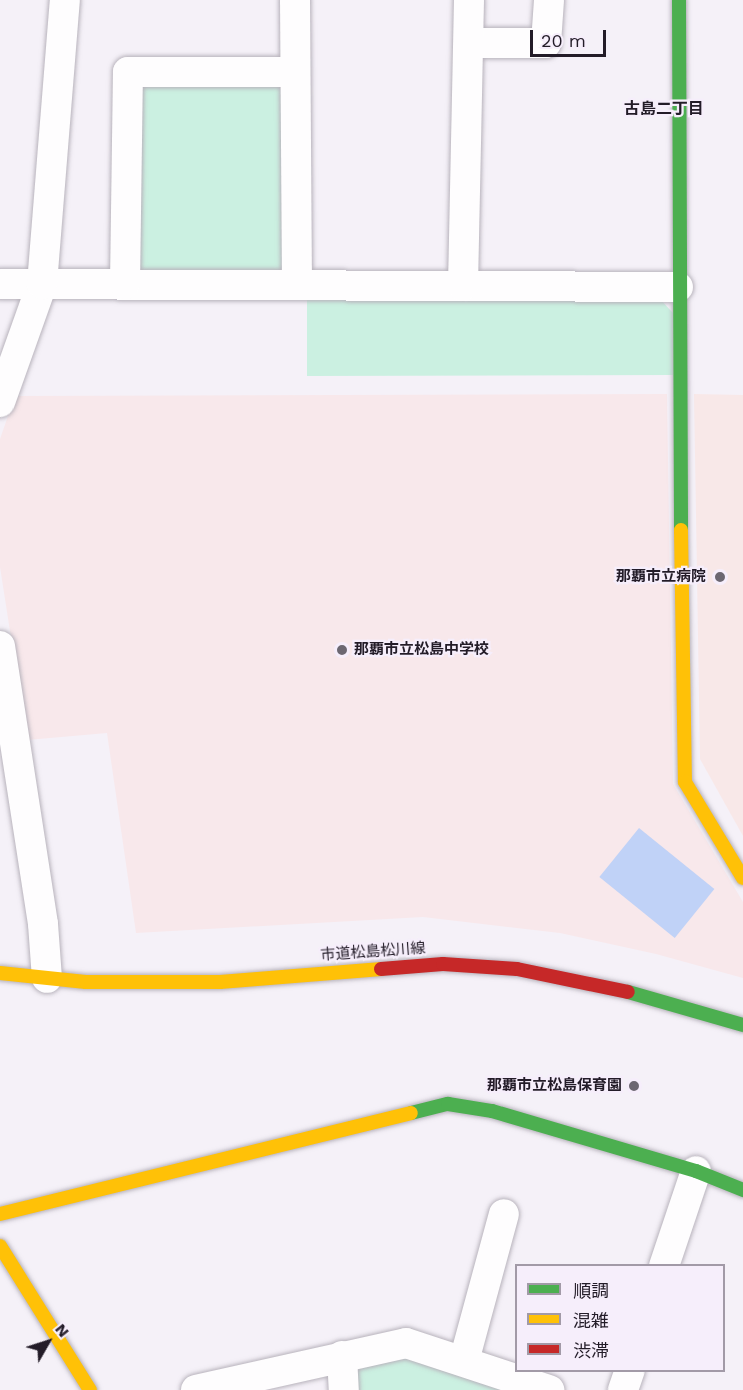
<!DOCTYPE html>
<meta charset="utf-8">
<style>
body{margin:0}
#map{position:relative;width:743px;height:1390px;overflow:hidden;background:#f5f1f8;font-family:"Work Sans","Noto Sans JP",sans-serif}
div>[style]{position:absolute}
.education>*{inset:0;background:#f8e8eb}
.medical>*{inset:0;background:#f8e8e8}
.green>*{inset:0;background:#cbf0e1}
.water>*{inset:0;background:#c0d2f7;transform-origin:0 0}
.roads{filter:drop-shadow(0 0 2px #b8b3bc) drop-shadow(0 0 2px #b8b3bc)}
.street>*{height:30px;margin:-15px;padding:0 15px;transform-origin:15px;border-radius:15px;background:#fefdfe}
.fast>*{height:14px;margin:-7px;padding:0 7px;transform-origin:7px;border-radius:7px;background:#4caf50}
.slow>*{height:14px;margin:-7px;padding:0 7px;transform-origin:7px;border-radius:7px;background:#ffc107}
.jam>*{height:14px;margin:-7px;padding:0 7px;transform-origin:7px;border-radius:7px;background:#c62828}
.dots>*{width:16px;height:16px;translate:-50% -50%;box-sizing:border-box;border:3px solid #f6eefb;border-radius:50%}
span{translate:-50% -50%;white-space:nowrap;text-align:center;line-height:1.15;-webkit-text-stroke:4.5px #f6eefb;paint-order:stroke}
.poi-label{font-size:15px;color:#231c28;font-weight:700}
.right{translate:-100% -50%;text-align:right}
.left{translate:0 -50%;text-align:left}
.street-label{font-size:15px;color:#231c28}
.neighbourhood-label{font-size:16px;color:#231c28;font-weight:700}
.legend{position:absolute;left:515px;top:1264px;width:210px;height:108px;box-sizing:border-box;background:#f6eefb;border:2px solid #a29aa7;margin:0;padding:8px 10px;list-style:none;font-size:18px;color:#231c28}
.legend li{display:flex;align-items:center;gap:12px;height:30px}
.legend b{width:30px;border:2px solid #a29aa7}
.north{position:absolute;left:18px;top:1312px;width:60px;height:60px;-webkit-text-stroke:4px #f6eefb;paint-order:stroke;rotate:51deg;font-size:16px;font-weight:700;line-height:24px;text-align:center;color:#231c28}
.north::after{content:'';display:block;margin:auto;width:21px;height:27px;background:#231c28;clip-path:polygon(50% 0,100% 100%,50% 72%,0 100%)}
.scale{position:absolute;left:530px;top:30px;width:76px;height:27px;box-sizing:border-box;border:3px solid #231c28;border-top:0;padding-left:8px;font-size:18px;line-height:21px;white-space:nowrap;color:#231c28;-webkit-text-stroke:4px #f6eefb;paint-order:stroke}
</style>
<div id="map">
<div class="education">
<i style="clip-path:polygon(667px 394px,673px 784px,743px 902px,743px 978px,656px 954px,560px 933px,423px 917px,136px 933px,107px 733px,27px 740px,0 567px,0 439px,15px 396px)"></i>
</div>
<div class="medical">
<i style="clip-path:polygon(694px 394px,743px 395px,743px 836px,700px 759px)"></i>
</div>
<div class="green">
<i style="clip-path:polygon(286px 80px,292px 257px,277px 277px,132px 276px,133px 81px)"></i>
<i style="clip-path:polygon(307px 298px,659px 298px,673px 313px,673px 375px,307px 376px)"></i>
<i style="clip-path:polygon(403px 1351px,515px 1390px,351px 1390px,347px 1363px)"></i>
</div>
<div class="water">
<i style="left:639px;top:828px;width:97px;height:63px;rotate:39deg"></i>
</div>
<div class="roads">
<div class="street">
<i style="left:295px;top:0;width:283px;rotate:89.6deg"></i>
<i style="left:470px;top:43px;width:76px"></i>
<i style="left:546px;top:43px;width:43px;rotate:-86deg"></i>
<i style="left:0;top:284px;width:678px;rotate:0.25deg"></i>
<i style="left:125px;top:284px;width:212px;rotate:-89.2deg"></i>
<i style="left:128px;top:72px;width:167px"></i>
<i style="left:463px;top:286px;width:286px;rotate:-88.8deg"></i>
<i style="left:0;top:402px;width:125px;rotate:-70.4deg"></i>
<i style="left:42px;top:284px;width:285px;rotate:-85.4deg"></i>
<i style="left:0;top:646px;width:281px;rotate:81.2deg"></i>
<i style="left:43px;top:924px;width:54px;rotate:85.8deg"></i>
<i style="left:664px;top:1266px;width:100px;rotate:-71.4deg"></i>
<i style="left:342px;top:1356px;width:34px;rotate:87deg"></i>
<i style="left:464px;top:1361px;width:152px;rotate:-74.8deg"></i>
<i style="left:196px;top:1390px;width:215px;rotate:-12.6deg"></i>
<i style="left:406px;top:1343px;width:151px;rotate:18.2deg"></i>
<i style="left:623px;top:1390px;width:21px;rotate:-71deg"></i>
</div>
<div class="fast">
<i style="left:679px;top:0;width:530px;rotate:89.78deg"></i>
<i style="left:628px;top:992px;width:120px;rotate:16deg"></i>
<i style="left:411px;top:1113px;width:38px;rotate:-14deg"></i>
<i style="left:448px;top:1104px;width:45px;rotate:9deg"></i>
<i style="left:492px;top:1111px;width:213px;rotate:16.4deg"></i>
<i style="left:696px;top:1171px;width:51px;rotate:22deg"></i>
</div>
<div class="slow">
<i style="left:681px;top:530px;width:252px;rotate:89.1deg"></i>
<i style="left:685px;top:782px;width:112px;rotate:58.9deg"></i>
<i style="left:0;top:973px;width:86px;rotate:6deg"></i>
<i style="left:86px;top:982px;width:134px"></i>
<i style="left:220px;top:982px;width:162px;rotate:-4.6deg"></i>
<i style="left:0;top:1214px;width:423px;rotate:-13.8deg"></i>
<i style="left:0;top:1246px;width:170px;rotate:58deg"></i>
</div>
<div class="jam">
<i style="left:381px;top:969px;width:62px;rotate:-4.6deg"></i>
<i style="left:443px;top:964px;width:74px;rotate:3.9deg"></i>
<i style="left:517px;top:969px;width:113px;rotate:11.7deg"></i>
</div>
</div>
<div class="dots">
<i style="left:720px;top:577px;background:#6c6771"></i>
<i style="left:342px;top:650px;background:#6c6771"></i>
<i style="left:634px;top:1086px;background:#6c6771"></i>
</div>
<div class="poi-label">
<span class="right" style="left:706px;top:577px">那覇市立病院</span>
<span class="left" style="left:354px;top:650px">那覇市立松島中学校</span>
<span class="right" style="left:622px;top:1086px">那覇市立松島保育園</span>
</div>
<div class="street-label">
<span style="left:373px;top:952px;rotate:-4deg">市道松島松川線</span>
</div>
<div class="neighbourhood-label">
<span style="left:664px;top:109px">古島二丁目</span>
</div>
<ul class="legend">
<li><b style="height:8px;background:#4caf50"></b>順調</li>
<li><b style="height:8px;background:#ffc107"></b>混雑</li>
<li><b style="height:8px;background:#c62828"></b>渋滞</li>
</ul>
<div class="north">N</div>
<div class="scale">20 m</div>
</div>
